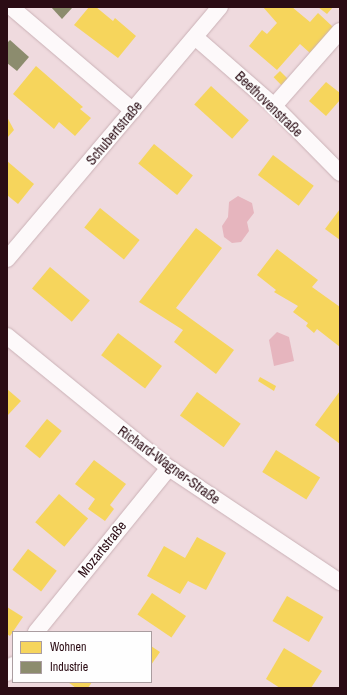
<!DOCTYPE html>
<meta charset="utf-8">
<style>
body{margin:0}
#map{position:relative;width:347px;height:695px;overflow:hidden;background:#efdade;font-family:"Archivo Narrow",sans-serif}
div>[style]{position:absolute}
.green>*{inset:0;background:#e6b5be}
.homes>*{inset:0;background:#f6d55c;transform-origin:0 0}
.industry>*{inset:0;background:#8c8c6e}
.roads{filter:drop-shadow(0 0 1px #cab1b6) drop-shadow(0 0 1px #cab1b6)}
.street>*{height:16px;margin:-8px;padding:0 8px;transform-origin:8px;border-radius:8px;background:#fdf9fa}
span{translate:-50% -50%;white-space:nowrap;text-align:center;line-height:1.15;-webkit-text-stroke:4px #fefefe;paint-order:stroke}
.street-label{font-size:14px;color:#2b0c14}
.frame{position:absolute;inset:0;border:8px solid #2b0c14;pointer-events:none}
.legend{position:absolute;left:12px;top:631px;width:140px;height:52px;box-sizing:border-box;background:#fefefe;border:1px solid #aa9da0;margin:0;padding:5px 7px;list-style:none;font-size:12px;color:#2b0c14}
.legend li{display:flex;align-items:center;gap:8px;height:20px}
.legend b{width:20px;border:1px solid #aa9da0}
</style>
<div id="map">
<div class="green">
<i style="clip-path:polygon(238px 196px,252px 203px,254px 213px,247px 222px,249px 231px,241px 242px,232px 243px,224px 237px,222px 226px,228px 217px,229px 202px)"></i>
<i style="clip-path:polygon(277px 332px,289px 337px,294px 361px,274px 366px,269px 340px)"></i>
</div>
<div class="homes">
<i style="clip-path:polygon(89px 7px,96px 7px,113px 21px,115px 18px,136px 36px,118px 58px,74px 25px)"></i>
<i style="clip-path:polygon(263px 7px,292px 7px,310px 22px,318px 13px,333px 27px,310px 53px,300px 44px,277px 70px,249px 46px,262px 30px,267px 34px,277px 23px)"></i>
<i style="clip-path:polygon(318px 7px,333px 7px,327px 14px)"></i>
<i style="clip-path:polygon(36px 66px,83px 107px,80px 109px,91px 118px,75px 136px,59px 122px,54px 129px,13px 94px)"></i>
<i style="left:280px;top:71px;width:11px;height:9px;rotate:45deg"></i>
<i style="clip-path:polygon(326px 82px,340px 93px,340px 100px,326px 116px,309px 101px)"></i>
<i style="left:211px;top:86px;width:51px;height:25px;rotate:42deg"></i>
<i style="clip-path:polygon(7px 117px,14px 130px,7px 138px)"></i>
<i style="left:154px;top:144px;width:50px;height:25px;rotate:39deg"></i>
<i style="left:273px;top:155px;width:51px;height:25px;rotate:37deg"></i>
<i style="clip-path:polygon(7px 161px,34px 184px,18px 204px,7px 195px)"></i>
<i style="left:100px;top:208px;width:51px;height:25px;rotate:39deg"></i>
<i style="clip-path:polygon(340px 209px,340px 240px,325px 229px)"></i>
<i style="clip-path:polygon(196px 228px,222px 248px,176px 308px,234px 350px,216px 374px,174px 342px,183px 330px,139px 302px)"></i>
<i style="clip-path:polygon(277px 249px,318px 280px,312px 287px,340px 307px,340px 347px,317px 329px,314px 333px,306px 326px,308px 323px,293px 312px,298px 306px,274px 292px,276px 290px,257px 275px)"></i>
<i style="left:50px;top:267px;width:52px;height:28px;rotate:40deg"></i>
<i style="left:118px;top:333px;width:55px;height:28px;rotate:37deg"></i>
<i style="clip-path:polygon(260px 377px,276px 386px,274px 391px,258px 381px)"></i>
<i style="clip-path:polygon(7px 389px,21px 401px,7px 416px)"></i>
<i style="clip-path:polygon(340px 391px,340px 444px,315px 425px)"></i>
<i style="left:197px;top:392px;width:54px;height:29px;rotate:36deg"></i>
<i style="left:47px;top:419px;width:19px;height:35px;rotate:39deg"></i>
<i style="left:276px;top:450px;width:52px;height:26px;rotate:32deg"></i>
<i style="clip-path:polygon(94px 460px,126px 484px,110px 505px,114px 509px,105px 521px,88px 509px,95px 499px,75px 484px)"></i>
<i style="left:59px;top:494px;width:38px;height:37px;rotate:40deg"></i>
<i style="clip-path:polygon(197px 537px,226px 553px,206px 590px,188px 581px,180px 594px,147px 576px,164px 546px,185px 558px)"></i>
<i style="left:28px;top:549px;width:36px;height:26px;rotate:37deg"></i>
<i style="left:152px;top:593px;width:41px;height:26px;rotate:34deg"></i>
<i style="left:287px;top:596px;width:42px;height:29px;rotate:30deg"></i>
<i style="clip-path:polygon(7px 607px,23px 617px,10px 636px,7px 634px)"></i>
<i style="clip-path:polygon(151px 646px,160px 652px,151px 665px)"></i>
<i style="clip-path:polygon(284px 648px,322px 671px,311px 688px,280px 688px,266px 679px)"></i>
<i style="clip-path:polygon(68px 682px,92px 682px,88px 688px,76px 688px)"></i>
</div>
<div class="industry">
<i style="clip-path:polygon(51px 7px,72px 7px,72px 8px,62px 19px)"></i>
<i style="clip-path:polygon(10px 40px,29px 57px,17px 71px,7px 63px,7px 43px)"></i>
</div>
<div class="roads">
<div class="street">
<i style="left:11px;top:7px;width:160px;rotate:40.4deg"></i>
<i style="left:195px;top:37px;width:105px;rotate:41.1deg"></i>
<i style="left:274px;top:106px;width:94px;rotate:45.4deg"></i>
<i style="left:274px;top:106px;width:100px;rotate:-48.7deg"></i>
<i style="left:7px;top:259px;width:330px;rotate:-49.8deg"></i>
<i style="left:7px;top:336px;width:209px;rotate:39.2deg"></i>
<i style="left:169px;top:468px;width:206px;rotate:33.7deg"></i>
<i style="left:36px;top:632px;width:211px;rotate:-51deg"></i>
<i style="left:7px;top:673px;width:10px;rotate:-53deg"></i>
</div>
</div>
<div class="street-label">
<span style="left:269px;top:104px;rotate:44deg">Beethovenstraße</span>
<span style="left:114px;top:133px;rotate:-50deg">Schubertstraße</span>
<span style="left:169px;top:465px;rotate:36deg">Richard-Wagner-Straße</span>
<span style="left:102px;top:549px;rotate:-51deg">Mozartstraße</span>
</div>
<div class="frame"></div>
<ul class="legend">
<li><b style="height:11px;background:#f6d55c"></b>Wohnen</li>
<li><b style="height:11px;background:#8c8c6e"></b>Industrie</li>
</ul>
</div>
